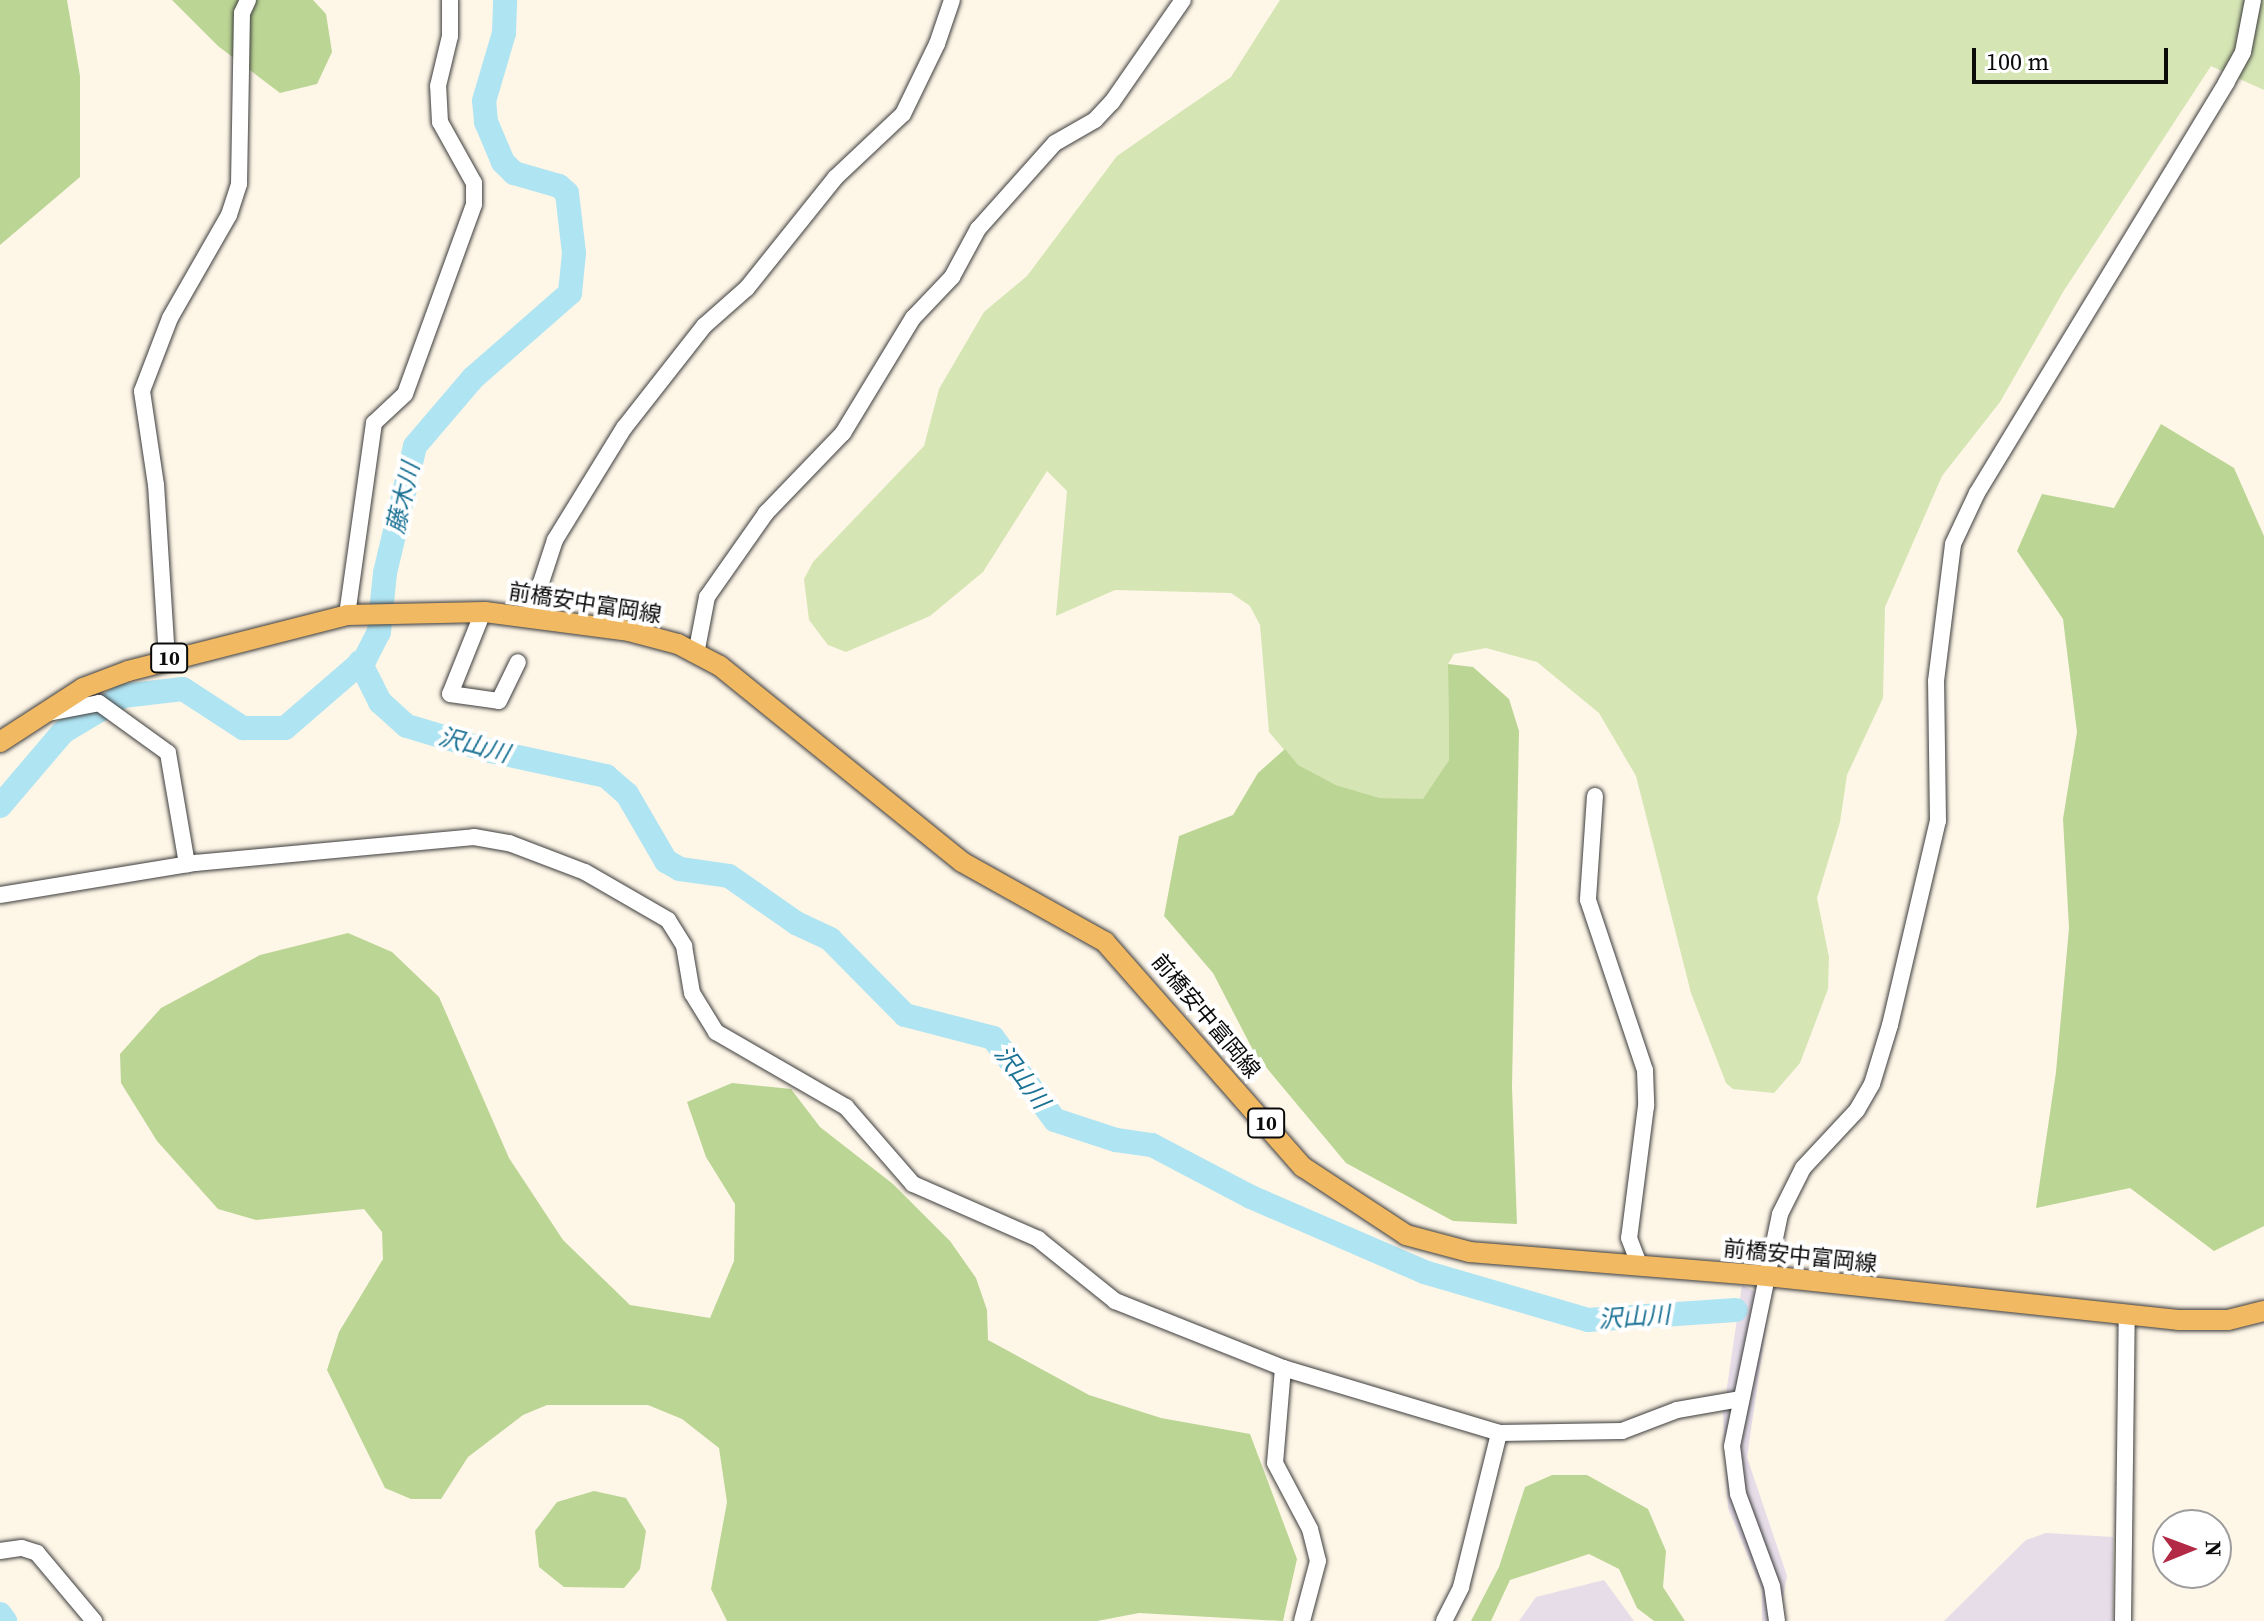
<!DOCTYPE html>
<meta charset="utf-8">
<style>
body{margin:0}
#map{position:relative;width:2264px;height:1621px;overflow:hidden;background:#fef6e7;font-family:"Source Serif 4","Noto Sans JP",serif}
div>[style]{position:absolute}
.industrial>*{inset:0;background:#e6dde9}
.green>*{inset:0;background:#d5e5b4}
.forest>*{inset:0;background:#bbd594}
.river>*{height:24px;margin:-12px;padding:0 12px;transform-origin:12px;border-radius:12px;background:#afe4f2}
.roads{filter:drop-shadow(0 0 2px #3d3d3d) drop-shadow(0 0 2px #3d3d3d)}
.minor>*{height:16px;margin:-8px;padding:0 8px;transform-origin:8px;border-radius:8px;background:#fff}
.major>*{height:20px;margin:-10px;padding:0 10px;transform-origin:10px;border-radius:10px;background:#f2b963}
span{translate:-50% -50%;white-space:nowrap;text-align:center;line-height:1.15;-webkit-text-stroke:8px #fff;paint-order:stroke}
.shield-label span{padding:2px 6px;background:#fff;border:2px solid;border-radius:6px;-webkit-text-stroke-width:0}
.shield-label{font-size:20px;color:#0a0a0a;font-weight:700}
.street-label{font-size:22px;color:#0a0a0a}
.water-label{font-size:24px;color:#1b7294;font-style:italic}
.north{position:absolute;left:2152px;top:1509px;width:80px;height:80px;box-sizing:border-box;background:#fff;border:2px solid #9d9d9d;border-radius:50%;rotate:89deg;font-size:22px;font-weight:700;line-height:32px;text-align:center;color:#0a0a0a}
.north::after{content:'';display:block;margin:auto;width:28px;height:36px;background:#b22a45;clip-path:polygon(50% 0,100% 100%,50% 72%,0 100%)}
.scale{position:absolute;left:1972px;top:48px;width:196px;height:36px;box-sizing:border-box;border:4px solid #0a0a0a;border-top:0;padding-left:10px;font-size:24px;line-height:28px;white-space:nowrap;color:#0a0a0a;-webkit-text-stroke:6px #fff;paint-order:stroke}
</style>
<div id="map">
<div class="industrial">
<i style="clip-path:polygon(1742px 1285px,1770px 1299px,1747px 1457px,1787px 1576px,1779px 1621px,1762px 1621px,1762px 1590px,1728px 1508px,1723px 1414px)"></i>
<i style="clip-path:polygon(2046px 1533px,2113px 1537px,2113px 1621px,1944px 1621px,2026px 1540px)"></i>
<i style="clip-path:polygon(1604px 1580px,1634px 1621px,1519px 1621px,1536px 1597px)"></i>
</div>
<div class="green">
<i style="clip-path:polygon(1280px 0,2264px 0,2264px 90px,2211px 66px,2063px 292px,2000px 402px,1942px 476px,1885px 607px,1883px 698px,1847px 775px,1840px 822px,1817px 898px,1829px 957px,1828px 989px,1800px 1063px,1774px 1093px,1733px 1089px,1726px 1083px,1691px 993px,1636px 776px,1599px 713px,1537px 662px,1486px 648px,1454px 654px,1448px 664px,1449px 760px,1423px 800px,1380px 798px,1336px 785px,1297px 765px,1269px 732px,1260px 625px,1250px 606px,1231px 593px,1115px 590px,1056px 616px,1067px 491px,1047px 471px,983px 572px,930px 616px,846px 652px,828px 645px,809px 620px,804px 579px,813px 562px,924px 446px,939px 389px,984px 312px,1027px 276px,1117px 156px,1231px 77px)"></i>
</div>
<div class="forest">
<i style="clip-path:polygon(0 0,67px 0,80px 76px,80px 177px,0 245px)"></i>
<i style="clip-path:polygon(172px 0,313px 0,326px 14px,332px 52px,317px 84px,280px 93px,218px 46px)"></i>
<i style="clip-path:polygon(2161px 424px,2234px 468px,2264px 536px,2264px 1226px,2214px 1251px,2130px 1188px,2036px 1208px,2056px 1072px,2069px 928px,2063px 819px,2077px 732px,2063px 619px,2017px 551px,2042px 494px,2114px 508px)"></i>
<i style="clip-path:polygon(1448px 664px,1473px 667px,1509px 699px,1519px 731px,1512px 1087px,1517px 1224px,1453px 1221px,1346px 1163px,1255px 1054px,1213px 973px,1164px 916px,1179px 836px,1233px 815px,1258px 773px,1285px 749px,1298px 765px,1336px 785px,1380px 798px,1423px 799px,1449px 760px)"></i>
<i style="clip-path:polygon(348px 933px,392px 952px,439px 997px,509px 1158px,563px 1240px,630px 1305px,710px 1318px,734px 1261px,735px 1204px,706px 1157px,687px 1102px,732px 1083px,791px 1089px,820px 1127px,893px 1184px,950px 1241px,976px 1278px,987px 1310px,988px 1340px,1089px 1395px,1161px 1418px,1250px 1434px,1297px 1559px,1283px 1621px,1139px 1613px,1097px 1621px,727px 1621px,711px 1589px,727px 1502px,719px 1448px,682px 1419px,648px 1405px,547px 1405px,523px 1415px,468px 1457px,441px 1499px,411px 1499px,385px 1488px,327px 1370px,339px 1332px,383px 1259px,382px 1232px,364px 1209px,256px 1220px,218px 1209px,157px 1141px,121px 1083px,120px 1054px,161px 1008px,260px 955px)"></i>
<i style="clip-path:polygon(1552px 1475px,1587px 1475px,1648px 1509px,1666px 1551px,1663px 1587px,1685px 1621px,1654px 1621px,1637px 1608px,1619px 1569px,1589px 1554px,1510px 1580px,1491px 1621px,1471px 1621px,1499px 1567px,1525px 1487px)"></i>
<i style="clip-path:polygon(594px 1491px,626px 1498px,646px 1531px,640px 1569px,624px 1588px,564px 1587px,539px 1567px,535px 1531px,557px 1502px)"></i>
</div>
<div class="river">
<i style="left:360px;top:662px;width:45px;rotate:63.4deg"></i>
<i style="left:380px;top:702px;width:36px;rotate:42deg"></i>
<i style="left:407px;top:726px;width:88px;rotate:16.6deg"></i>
<i style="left:491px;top:751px;width:118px;rotate:12.3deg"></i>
<i style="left:606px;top:776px;width:28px;rotate:41deg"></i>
<i style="left:627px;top:794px;width:78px;rotate:59.8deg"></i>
<i style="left:666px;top:861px;width:16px;rotate:30deg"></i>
<i style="left:680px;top:869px;width:49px;rotate:8.1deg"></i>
<i style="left:729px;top:876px;width:82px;rotate:35deg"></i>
<i style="left:796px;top:923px;width:38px;rotate:25deg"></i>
<i style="left:830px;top:939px;width:107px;rotate:45.4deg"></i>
<i style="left:905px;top:1015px;width:91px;rotate:14.6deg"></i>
<i style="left:993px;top:1038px;width:103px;rotate:52.9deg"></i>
<i style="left:1055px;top:1120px;width:64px;rotate:18.2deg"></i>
<i style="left:1116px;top:1140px;width:36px;rotate:8deg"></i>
<i style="left:1152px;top:1145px;width:112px;rotate:27.7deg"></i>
<i style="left:1251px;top:1197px;width:189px;rotate:23.4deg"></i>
<i style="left:1424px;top:1272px;width:171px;rotate:16.3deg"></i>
<i style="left:1588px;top:1320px;width:148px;rotate:-3.9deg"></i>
<i style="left:0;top:806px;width:97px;rotate:-49.6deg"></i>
<i style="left:63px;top:732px;width:70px;rotate:-31deg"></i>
<i style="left:123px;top:696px;width:60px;rotate:-6.7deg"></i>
<i style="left:183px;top:689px;width:72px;rotate:33deg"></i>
<i style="left:243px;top:728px;width:42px"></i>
<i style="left:285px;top:728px;width:106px;rotate:-40.8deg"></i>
<i style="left:365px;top:659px;width:30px;rotate:-63deg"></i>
<i style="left:379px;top:632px;width:59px;rotate:-84.2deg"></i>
<i style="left:385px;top:573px;width:130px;rotate:-76.7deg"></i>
<i style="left:415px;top:446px;width:89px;rotate:-49.5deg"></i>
<i style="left:473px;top:378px;width:129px;rotate:-41.2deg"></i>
<i style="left:570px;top:293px;width:40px;rotate:-84.3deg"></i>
<i style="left:574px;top:253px;width:60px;rotate:-96.7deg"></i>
<i style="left:567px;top:193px;width:11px;rotate:-139deg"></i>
<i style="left:559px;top:186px;width:47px;rotate:-163.9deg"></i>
<i style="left:514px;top:173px;width:16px;rotate:-135deg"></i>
<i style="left:503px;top:162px;width:43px;rotate:-113deg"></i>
<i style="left:486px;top:122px;width:21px;rotate:-95deg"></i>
<i style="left:484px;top:101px;width:71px;rotate:-73.6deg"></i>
<i style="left:504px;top:33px;width:33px;rotate:-88deg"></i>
<i style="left:0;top:1614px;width:9px;rotate:54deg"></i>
</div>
<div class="roads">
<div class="minor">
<i style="left:483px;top:612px;width:88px;rotate:111.9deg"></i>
<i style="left:450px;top:694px;width:49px;rotate:8.1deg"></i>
<i style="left:499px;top:701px;width:43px;rotate:-64deg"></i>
<i style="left:347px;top:615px;width:194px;rotate:-82deg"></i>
<i style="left:374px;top:423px;width:42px;rotate:-43.1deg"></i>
<i style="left:405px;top:394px;width:202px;rotate:-70deg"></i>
<i style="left:474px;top:204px;width:21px;rotate:-90deg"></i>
<i style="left:474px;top:183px;width:70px;rotate:-119.1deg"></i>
<i style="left:440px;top:122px;width:36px;rotate:-93deg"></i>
<i style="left:438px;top:86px;width:51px;rotate:-76.5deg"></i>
<i style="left:450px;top:36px;width:36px;rotate:-90deg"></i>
<i style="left:530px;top:616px;width:80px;rotate:-71.8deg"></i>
<i style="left:555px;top:540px;width:132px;rotate:-58.4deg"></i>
<i style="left:624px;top:428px;width:130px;rotate:-51.9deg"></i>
<i style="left:704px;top:326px;width:57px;rotate:-41.5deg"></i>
<i style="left:747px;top:288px;width:141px;rotate:-51.3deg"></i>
<i style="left:835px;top:178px;width:93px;rotate:-43.3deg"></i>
<i style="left:903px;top:114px;width:78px;rotate:-64.1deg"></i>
<i style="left:937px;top:44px;width:46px;rotate:-71.2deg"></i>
<i style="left:696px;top:654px;width:58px;rotate:-79.1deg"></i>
<i style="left:707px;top:597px;width:103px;rotate:-54.9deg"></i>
<i style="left:766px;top:513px;width:111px;rotate:-46.1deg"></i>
<i style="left:843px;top:433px;width:135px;rotate:-58.7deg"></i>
<i style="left:913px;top:318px;width:57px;rotate:-46.4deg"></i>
<i style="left:952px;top:277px;width:55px;rotate:-61.6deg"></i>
<i style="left:978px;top:229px;width:115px;rotate:-48.2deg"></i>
<i style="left:1055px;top:143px;width:46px;rotate:-29.9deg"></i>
<i style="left:1095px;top:120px;width:25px;rotate:-47deg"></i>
<i style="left:1112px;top:102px;width:124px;rotate:-55.2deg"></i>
<i style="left:167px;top:659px;width:174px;rotate:-93.6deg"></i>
<i style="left:156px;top:485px;width:95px;rotate:-98.5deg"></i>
<i style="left:142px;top:391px;width:78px;rotate:-69deg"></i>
<i style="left:170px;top:318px;width:119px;rotate:-60.2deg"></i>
<i style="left:229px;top:215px;width:33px;rotate:-72deg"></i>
<i style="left:239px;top:184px;width:171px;rotate:-89deg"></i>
<i style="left:242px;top:13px;width:14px;rotate:-65deg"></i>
<i style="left:43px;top:714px;width:57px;rotate:-11.1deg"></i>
<i style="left:99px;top:703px;width:85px;rotate:35.9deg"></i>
<i style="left:168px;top:753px;width:113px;rotate:80.3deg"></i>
<i style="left:1595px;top:796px;width:104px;rotate:93.9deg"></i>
<i style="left:1588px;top:900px;width:179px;rotate:71.5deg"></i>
<i style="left:1645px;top:1070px;width:36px;rotate:88deg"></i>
<i style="left:1646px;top:1106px;width:133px;rotate:97.3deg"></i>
<i style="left:1629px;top:1238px;width:30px;rotate:69deg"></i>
<i style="left:0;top:895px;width:198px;rotate:-9.3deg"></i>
<i style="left:195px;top:863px;width:280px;rotate:-5.3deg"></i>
<i style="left:474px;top:837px;width:36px;rotate:10deg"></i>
<i style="left:509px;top:843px;width:81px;rotate:20.9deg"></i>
<i style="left:585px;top:872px;width:96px;rotate:30deg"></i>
<i style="left:668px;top:920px;width:31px;rotate:58deg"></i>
<i style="left:684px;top:946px;width:48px;rotate:80.3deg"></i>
<i style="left:692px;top:993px;width:46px;rotate:58.4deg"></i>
<i style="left:716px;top:1032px;width:150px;rotate:30deg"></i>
<i style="left:846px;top:1107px;width:102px;rotate:49deg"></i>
<i style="left:913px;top:1184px;width:137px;rotate:23.7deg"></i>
<i style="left:1038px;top:1239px;width:99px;rotate:38.8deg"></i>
<i style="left:1115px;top:1301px;width:181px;rotate:21.7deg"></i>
<i style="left:1283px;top:1368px;width:226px;rotate:16.7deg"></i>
<i style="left:1499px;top:1433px;width:123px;rotate:-0.9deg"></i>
<i style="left:1622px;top:1431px;width:59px;rotate:-20.9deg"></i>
<i style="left:1677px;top:1410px;width:65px;rotate:-9.8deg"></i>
<i style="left:1283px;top:1368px;width:95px;rotate:94.8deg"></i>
<i style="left:1275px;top:1463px;width:75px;rotate:62.1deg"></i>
<i style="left:1310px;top:1529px;width:33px;rotate:76deg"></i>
<i style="left:1318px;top:1561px;width:62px;rotate:104.9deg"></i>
<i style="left:0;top:1551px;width:22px;rotate:-8deg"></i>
<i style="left:22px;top:1548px;width:16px;rotate:18deg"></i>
<i style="left:37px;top:1553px;width:89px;rotate:50deg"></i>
<i style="left:1444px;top:1621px;width:38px;rotate:-63deg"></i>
<i style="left:1461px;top:1587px;width:159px;rotate:-76.1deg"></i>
<i style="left:1777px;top:1621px;width:35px;rotate:-98deg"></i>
<i style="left:1772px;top:1586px;width:98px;rotate:-110.3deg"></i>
<i style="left:1738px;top:1494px;width:48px;rotate:-97.1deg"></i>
<i style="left:1732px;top:1446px;width:237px;rotate:-78.3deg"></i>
<i style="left:1780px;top:1214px;width:51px;rotate:-63.4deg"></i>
<i style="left:1803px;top:1168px;width:79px;rotate:-47deg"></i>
<i style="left:1857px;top:1110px;width:30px;rotate:-60deg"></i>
<i style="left:1872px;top:1084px;width:62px;rotate:-73deg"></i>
<i style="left:1890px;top:1025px;width:210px;rotate:-76.8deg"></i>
<i style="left:1938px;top:821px;width:140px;rotate:-90.8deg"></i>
<i style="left:1936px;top:681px;width:138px;rotate:-82.9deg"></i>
<i style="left:1953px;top:544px;width:56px;rotate:-64.8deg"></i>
<i style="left:1977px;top:493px;width:480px;rotate:-58.7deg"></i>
<i style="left:2226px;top:83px;width:35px;rotate:-61deg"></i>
<i style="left:2243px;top:52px;width:53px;rotate:-79.1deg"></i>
<i style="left:2123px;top:1621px;width:308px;rotate:-89.3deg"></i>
</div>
<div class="major">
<i style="left:0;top:742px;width:99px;rotate:-33deg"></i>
<i style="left:83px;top:688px;width:48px;rotate:-20.7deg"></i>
<i style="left:128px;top:671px;width:226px;rotate:-14.3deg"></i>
<i style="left:347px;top:615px;width:138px;rotate:-1.2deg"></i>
<i style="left:485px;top:612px;width:145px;rotate:7.5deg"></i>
<i style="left:629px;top:631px;width:51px;rotate:14.9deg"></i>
<i style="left:678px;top:644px;width:47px;rotate:27.6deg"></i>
<i style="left:720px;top:666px;width:311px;rotate:39deg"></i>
<i style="left:962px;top:862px;width:164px;rotate:29.2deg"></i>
<i style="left:1105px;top:942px;width:300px;rotate:48.7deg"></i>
<i style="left:1303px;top:1167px;width:123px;rotate:33.4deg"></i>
<i style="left:1406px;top:1235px;width:66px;rotate:14.9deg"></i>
<i style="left:1470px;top:1252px;width:298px;rotate:4.6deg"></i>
<i style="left:1767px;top:1276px;width:413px;rotate:6.1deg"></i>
<i style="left:2178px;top:1320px;width:50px"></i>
<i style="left:2228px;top:1320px;width:37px;rotate:-14deg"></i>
</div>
</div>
<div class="shield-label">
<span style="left:169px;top:658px">10</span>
<span style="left:1266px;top:1123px">10</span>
</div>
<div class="street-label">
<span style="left:585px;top:603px;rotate:9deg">前橋安中富岡線</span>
<span style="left:1206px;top:1016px;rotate:50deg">前橋安中富岡線</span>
<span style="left:1800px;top:1256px;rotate:6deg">前橋安中富岡線</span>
</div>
<div class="water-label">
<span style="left:403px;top:498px;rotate:-77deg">藤木川</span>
<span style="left:474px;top:745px;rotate:15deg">沢山川</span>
<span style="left:1022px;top:1077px;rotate:53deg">沢山川</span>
<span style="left:1634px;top:1317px;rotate:-4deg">沢山川</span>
</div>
<div class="north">N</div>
<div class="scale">100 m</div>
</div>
